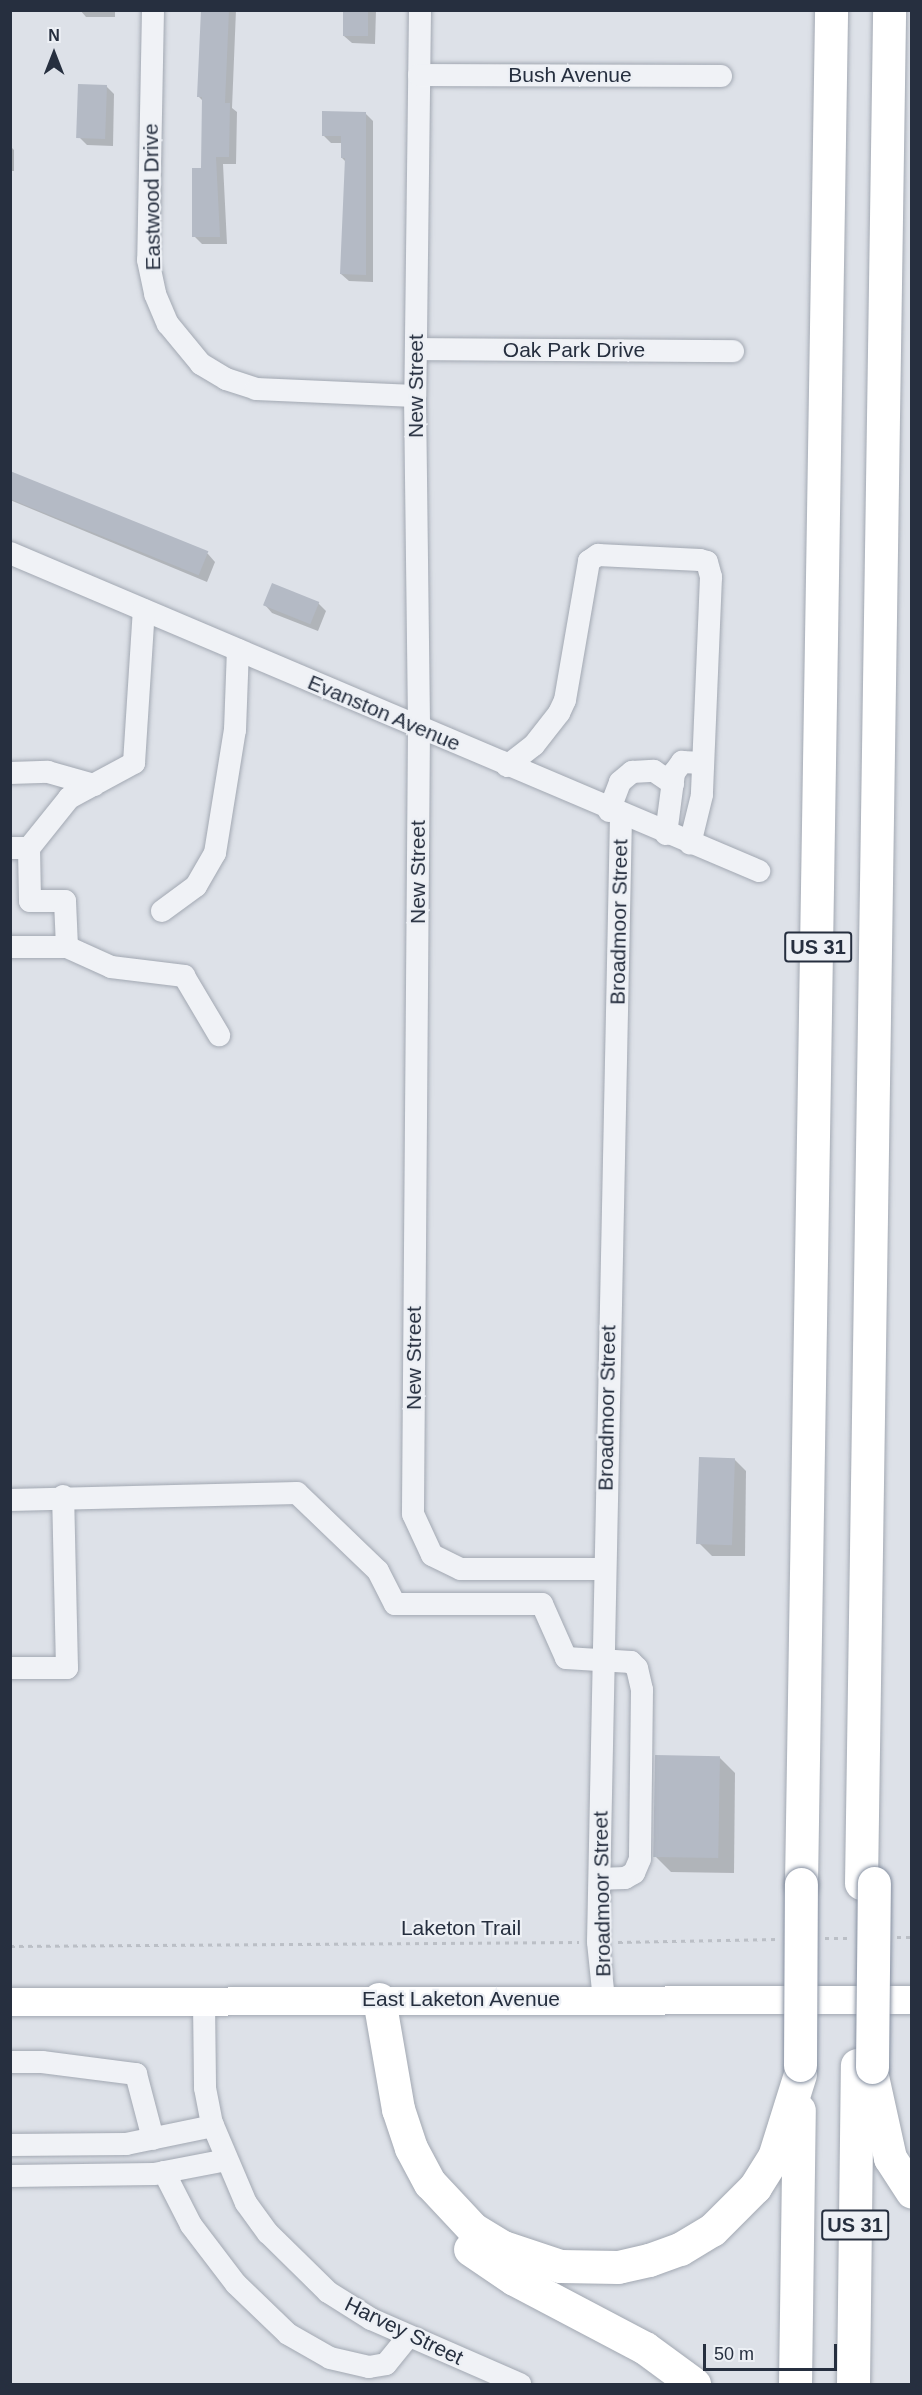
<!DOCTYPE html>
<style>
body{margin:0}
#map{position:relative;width:922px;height:2395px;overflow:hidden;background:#dde1e8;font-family:Helvetica,sans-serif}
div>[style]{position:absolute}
.shadow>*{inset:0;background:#0003}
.building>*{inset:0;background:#b4bac5;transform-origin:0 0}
.path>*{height:3px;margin-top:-1.5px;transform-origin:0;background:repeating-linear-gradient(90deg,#bbbfc6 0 4.5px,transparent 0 9px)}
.roads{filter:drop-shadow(0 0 2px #a2a8b2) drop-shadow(0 0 2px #a2a8b2)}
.minor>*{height:22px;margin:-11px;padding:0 11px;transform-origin:11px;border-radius:11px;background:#f0f2f6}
.major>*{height:28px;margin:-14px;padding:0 14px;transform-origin:14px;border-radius:14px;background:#fff}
.highway>*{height:33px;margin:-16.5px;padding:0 16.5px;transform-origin:16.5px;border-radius:16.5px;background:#fff}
.bridges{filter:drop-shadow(0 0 2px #848e9f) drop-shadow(0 0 2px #848e9f)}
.highway-bridge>*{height:33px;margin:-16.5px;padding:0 16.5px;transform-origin:16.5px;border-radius:16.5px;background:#fff}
span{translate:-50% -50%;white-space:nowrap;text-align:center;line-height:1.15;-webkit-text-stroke:4.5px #edf0f5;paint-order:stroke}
.shield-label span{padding:2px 4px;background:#edf0f5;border:2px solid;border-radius:4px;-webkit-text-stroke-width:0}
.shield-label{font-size:20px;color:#262f3f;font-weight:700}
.street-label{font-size:21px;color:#262f3f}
.frame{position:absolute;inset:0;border:12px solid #262f3f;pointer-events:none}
.north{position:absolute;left:24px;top:24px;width:60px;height:60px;-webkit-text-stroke:4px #edf0f5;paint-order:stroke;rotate:0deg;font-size:16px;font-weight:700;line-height:24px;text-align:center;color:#262f3f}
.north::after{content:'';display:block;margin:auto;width:21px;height:27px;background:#262f3f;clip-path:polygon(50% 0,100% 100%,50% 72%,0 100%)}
.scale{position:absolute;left:703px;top:2344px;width:134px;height:27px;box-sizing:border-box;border:3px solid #262f3f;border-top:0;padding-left:8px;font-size:18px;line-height:21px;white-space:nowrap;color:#262f3f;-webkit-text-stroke:4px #edf0f5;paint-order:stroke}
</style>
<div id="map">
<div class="shadow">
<i style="clip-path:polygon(80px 10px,115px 10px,115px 17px,86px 17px)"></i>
<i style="clip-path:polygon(202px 10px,236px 10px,232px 108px,237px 112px,236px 164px,223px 164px,227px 244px,202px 244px,194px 236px,202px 170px,203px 101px,198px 96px)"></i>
<i style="clip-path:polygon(345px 10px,376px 10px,375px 44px,352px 43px,344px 36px)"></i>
<i style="clip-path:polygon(106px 86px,114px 94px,113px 146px,87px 145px,79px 137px)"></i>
<i style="clip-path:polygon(365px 113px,373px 121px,373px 282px,349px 281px,341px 274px,346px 162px,342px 158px,342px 143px,331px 143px,323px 135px)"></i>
<i style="clip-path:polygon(10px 146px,14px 150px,14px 171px,10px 171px)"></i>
<i style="clip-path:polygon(10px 473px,208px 554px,215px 562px,207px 582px,10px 500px)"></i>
<i style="clip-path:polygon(318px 603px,326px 611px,318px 631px,272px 613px,265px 605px)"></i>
<i style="clip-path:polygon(734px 1459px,746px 1471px,745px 1556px,712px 1556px,700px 1544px)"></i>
<i style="clip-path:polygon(720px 1758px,735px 1773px,734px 1873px,671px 1872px,655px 1856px)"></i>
</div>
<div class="building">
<i style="clip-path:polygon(201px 10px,229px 10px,225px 103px,230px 103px,229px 157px,216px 157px,220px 237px,192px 237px,192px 168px,201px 168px,202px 97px,197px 97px)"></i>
<i style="left:343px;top:10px;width:25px;height:26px"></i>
<i style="left:78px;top:84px;width:29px;height:54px;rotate:2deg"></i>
<i style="clip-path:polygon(322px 111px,366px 112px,366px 275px,340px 274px,345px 158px,341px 158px,341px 136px,322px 136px)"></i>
<i style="left:10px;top:471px;width:214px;height:26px;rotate:22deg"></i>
<i style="left:272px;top:583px;width:51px;height:24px;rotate:22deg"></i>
<i style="left:699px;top:1457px;width:36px;height:87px;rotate:2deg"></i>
<i style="left:655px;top:1755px;width:65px;height:102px;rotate:1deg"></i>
</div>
<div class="path">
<i style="left:897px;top:1937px;width:15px"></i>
<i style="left:825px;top:1938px;width:24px"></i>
<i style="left:618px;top:1942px;width:159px;rotate:-1.1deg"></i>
<i style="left:10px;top:1946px;width:569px;rotate:-0.4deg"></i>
</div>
<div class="roads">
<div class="minor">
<i style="left:153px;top:10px;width:250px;rotate:91.1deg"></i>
<i style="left:148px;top:260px;width:35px;rotate:78deg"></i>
<i style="left:155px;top:294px;width:33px;rotate:67deg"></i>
<i style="left:168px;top:324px;width:52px;rotate:50.5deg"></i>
<i style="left:201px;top:364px;width:29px;rotate:31deg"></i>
<i style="left:226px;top:379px;width:32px;rotate:18deg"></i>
<i style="left:256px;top:389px;width:159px;rotate:2.5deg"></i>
<i style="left:420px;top:10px;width:386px;rotate:90.7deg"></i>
<i style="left:415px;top:396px;width:331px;rotate:89.3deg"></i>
<i style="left:419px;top:727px;width:787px;rotate:90.44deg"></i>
<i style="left:413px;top:1514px;width:45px;rotate:65.1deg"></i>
<i style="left:432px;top:1555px;width:32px;rotate:26deg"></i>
<i style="left:461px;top:1569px;width:143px"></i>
<i style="left:419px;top:75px;width:302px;rotate:0.2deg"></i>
<i style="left:416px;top:349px;width:317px;rotate:0.4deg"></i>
<i style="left:10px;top:553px;width:814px;rotate:23deg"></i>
<i style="left:507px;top:766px;width:34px;rotate:-38deg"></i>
<i style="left:534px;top:745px;width:41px;rotate:-52deg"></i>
<i style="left:559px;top:713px;width:14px;rotate:-65deg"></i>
<i style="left:565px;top:700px;width:141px;rotate:-80.2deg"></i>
<i style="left:589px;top:561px;width:11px;rotate:-34deg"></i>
<i style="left:598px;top:555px;width:102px;rotate:2.8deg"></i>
<i style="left:700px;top:560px;width:7px;rotate:16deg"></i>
<i style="left:707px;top:562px;width:16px;rotate:75deg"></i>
<i style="left:711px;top:577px;width:218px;rotate:92.4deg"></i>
<i style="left:702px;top:795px;width:50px;rotate:103.8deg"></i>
<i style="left:10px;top:773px;width:38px;rotate:-2deg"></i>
<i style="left:48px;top:772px;width:48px;rotate:15.8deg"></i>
<i style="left:609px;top:811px;width:31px;rotate:-69deg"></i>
<i style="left:620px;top:782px;width:16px;rotate:-40deg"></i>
<i style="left:632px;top:772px;width:22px;rotate:-3deg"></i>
<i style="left:654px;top:771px;width:23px;rotate:34deg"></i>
<i style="left:666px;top:834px;width:62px;rotate:-82.5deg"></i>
<i style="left:674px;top:773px;width:14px;rotate:-54deg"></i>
<i style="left:682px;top:762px;width:21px;rotate:3deg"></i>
<i style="left:10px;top:848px;width:19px"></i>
<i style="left:29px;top:848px;width:53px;rotate:88.9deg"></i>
<i style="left:30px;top:901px;width:35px"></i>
<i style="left:65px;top:901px;width:46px;rotate:87.5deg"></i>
<i style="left:67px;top:947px;width:57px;rotate:180deg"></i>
<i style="left:29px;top:848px;width:64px;rotate:-51.3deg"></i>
<i style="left:69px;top:798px;width:74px;rotate:-28.3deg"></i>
<i style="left:134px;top:763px;width:153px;rotate:-86.3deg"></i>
<i style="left:162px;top:911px;width:42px;rotate:-36.3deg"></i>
<i style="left:196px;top:886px;width:38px;rotate:-60deg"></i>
<i style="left:215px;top:853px;width:125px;rotate:-80.8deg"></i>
<i style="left:235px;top:730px;width:80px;rotate:-87.9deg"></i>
<i style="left:67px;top:947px;width:48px;rotate:24.4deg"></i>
<i style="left:111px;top:967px;width:74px;rotate:7deg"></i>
<i style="left:184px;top:976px;width:69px;rotate:59.3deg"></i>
<i style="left:10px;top:1500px;width:287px;rotate:-1.4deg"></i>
<i style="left:297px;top:1493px;width:112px;rotate:43.9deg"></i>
<i style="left:378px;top:1571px;width:37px;rotate:63deg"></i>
<i style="left:395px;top:1604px;width:147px"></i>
<i style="left:542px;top:1604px;width:59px;rotate:66deg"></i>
<i style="left:566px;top:1658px;width:65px;rotate:3.5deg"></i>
<i style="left:631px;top:1662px;width:8px;rotate:45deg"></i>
<i style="left:637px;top:1668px;width:23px;rotate:77deg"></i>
<i style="left:642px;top:1690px;width:169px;rotate:90.7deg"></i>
<i style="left:640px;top:1859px;width:15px;rotate:113deg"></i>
<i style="left:634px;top:1873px;width:10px;rotate:151deg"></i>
<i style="left:625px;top:1878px;width:25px;rotate:178deg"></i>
<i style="left:10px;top:1668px;width:57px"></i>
<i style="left:67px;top:1668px;width:172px;rotate:-91.3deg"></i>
<i style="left:604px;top:2000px;width:58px;rotate:-95.9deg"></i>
<i style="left:598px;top:1942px;width:1126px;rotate:-88.83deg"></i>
<i style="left:204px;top:2002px;width:86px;rotate:89.3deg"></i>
<i style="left:205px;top:2088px;width:36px;rotate:79deg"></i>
<i style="left:212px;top:2123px;width:87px;rotate:67deg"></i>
<i style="left:246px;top:2203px;width:37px;rotate:54deg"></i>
<i style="left:268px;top:2233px;width:84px;rotate:44.5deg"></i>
<i style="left:328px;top:2292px;width:51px;rotate:32.1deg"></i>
<i style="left:371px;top:2319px;width:163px;rotate:23.6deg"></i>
<i style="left:10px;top:2062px;width:32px"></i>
<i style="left:42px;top:2062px;width:95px;rotate:7.3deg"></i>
<i style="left:136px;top:2074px;width:67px;rotate:75.3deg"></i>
<i style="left:10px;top:2145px;width:116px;rotate:-0.5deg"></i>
<i style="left:126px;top:2144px;width:89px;rotate:-11.7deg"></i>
<i style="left:164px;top:2172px;width:59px;rotate:63deg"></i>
<i style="left:191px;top:2225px;width:74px;rotate:52.7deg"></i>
<i style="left:236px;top:2284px;width:72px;rotate:43.9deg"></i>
<i style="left:288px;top:2334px;width:48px;rotate:29.7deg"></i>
<i style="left:330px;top:2358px;width:40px;rotate:13deg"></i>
<i style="left:369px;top:2367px;width:17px;rotate:-10deg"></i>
<i style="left:386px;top:2364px;width:35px;rotate:-51deg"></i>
<i style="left:10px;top:2176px;width:144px;rotate:-0.8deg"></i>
<i style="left:154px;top:2174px;width:74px;rotate:-10.9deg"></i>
</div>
<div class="major">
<i style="left:10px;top:2002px;width:902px;rotate:-0.13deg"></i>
</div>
<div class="highway">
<i style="left:861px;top:1883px;width:1873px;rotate:-89.14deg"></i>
<i style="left:801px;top:1884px;width:1874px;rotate:-89.08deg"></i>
<i style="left:379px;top:1999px;width:112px;rotate:80.2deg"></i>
<i style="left:398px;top:2109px;width:41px;rotate:71.6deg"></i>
<i style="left:411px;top:2148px;width:40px;rotate:62deg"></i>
<i style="left:430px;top:2183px;width:63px;rotate:46.9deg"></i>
<i style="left:473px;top:2229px;width:35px;rotate:31deg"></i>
<i style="left:503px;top:2247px;width:60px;rotate:18.4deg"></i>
<i style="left:560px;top:2266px;width:58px;rotate:1deg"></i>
<i style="left:618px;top:2267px;width:32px;rotate:-13deg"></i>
<i style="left:649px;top:2260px;width:33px;rotate:-20deg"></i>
<i style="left:680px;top:2249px;width:37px;rotate:-31deg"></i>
<i style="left:712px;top:2230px;width:61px;rotate:-45deg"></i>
<i style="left:755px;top:2187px;width:36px;rotate:-58deg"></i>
<i style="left:774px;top:2157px;width:87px;rotate:-72.6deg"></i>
<i style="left:872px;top:2076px;width:84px;rotate:77.6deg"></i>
<i style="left:890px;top:2158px;width:40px;rotate:57.1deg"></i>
<i style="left:470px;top:2249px;width:53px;rotate:34.3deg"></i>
<i style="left:514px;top:2279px;width:148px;rotate:27.8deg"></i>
<i style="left:645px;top:2348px;width:61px;rotate:36.3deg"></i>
<i style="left:795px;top:2384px;width:274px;rotate:-89.2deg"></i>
<i style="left:853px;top:2384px;width:319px;rotate:-89.3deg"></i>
</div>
</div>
<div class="bridges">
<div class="highway-bridge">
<i style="left:800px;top:2065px;width:181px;rotate:-89.7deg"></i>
<i style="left:872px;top:2067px;width:184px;rotate:-89.4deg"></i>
</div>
</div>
<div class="shield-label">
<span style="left:818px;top:947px">US 31</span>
<span style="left:855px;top:2225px">US 31</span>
</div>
<div class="street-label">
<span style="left:570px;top:75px">Bush Avenue</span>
<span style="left:152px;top:197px;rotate:-91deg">Eastwood Drive</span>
<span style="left:574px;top:350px">Oak Park Drive</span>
<span style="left:416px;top:386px;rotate:-90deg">New Street</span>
<span style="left:384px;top:713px;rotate:23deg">Evanston Avenue</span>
<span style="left:418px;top:872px;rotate:-90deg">New Street</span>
<span style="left:619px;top:922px;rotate:-89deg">Broadmoor Street</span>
<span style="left:414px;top:1358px;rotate:-90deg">New Street</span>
<span style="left:607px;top:1408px;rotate:-89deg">Broadmoor Street</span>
<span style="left:602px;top:1894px;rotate:-91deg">Broadmoor Street</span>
<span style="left:461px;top:1928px">Laketon Trail</span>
<span style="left:461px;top:1999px">East Laketon Avenue</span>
<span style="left:404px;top:2331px;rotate:26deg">Harvey Street</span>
</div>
<div class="frame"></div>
<div class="north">N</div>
<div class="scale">50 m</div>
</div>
